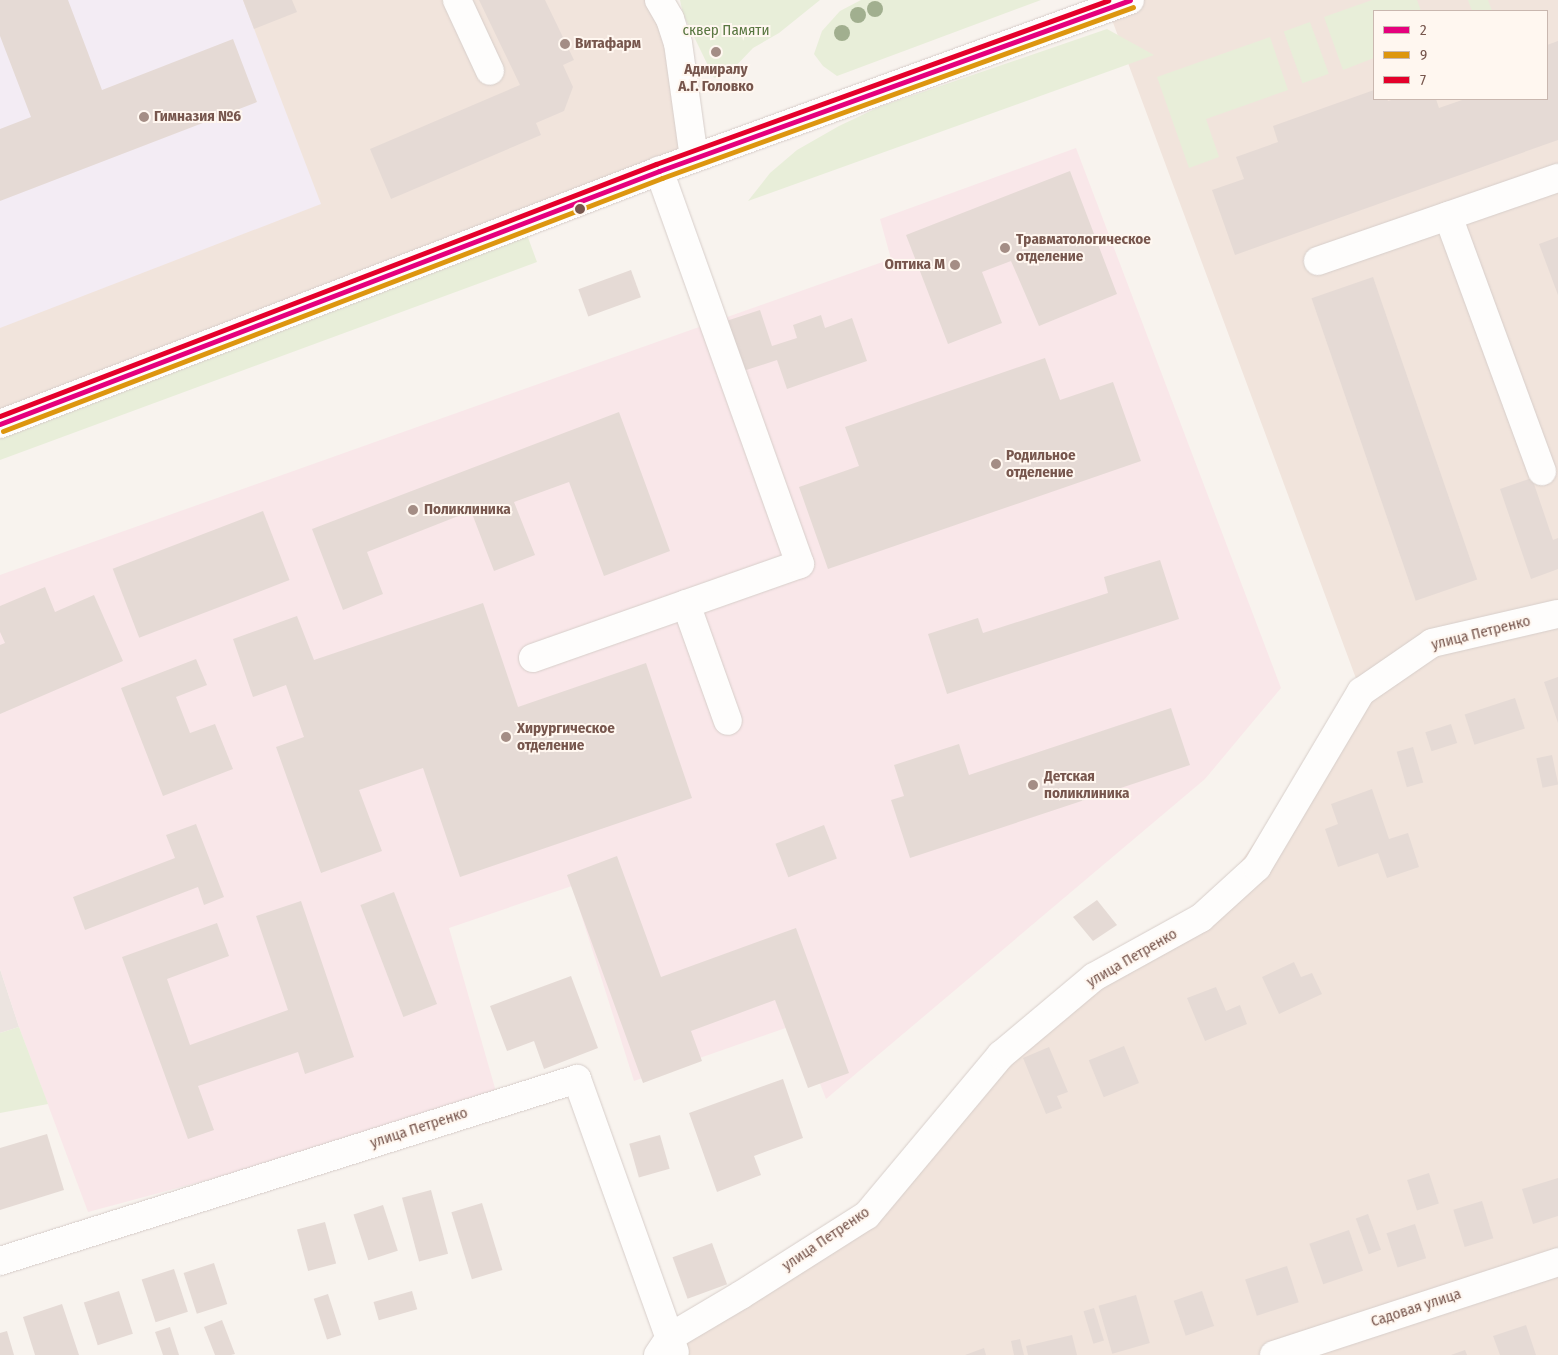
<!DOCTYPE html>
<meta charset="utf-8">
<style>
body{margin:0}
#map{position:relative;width:1558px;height:1355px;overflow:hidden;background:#f8f3ee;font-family:"Fira Sans Condensed",sans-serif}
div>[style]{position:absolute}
.residential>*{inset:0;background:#f1e4dc}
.industrial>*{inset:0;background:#ece4e0}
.education>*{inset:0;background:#f3ecf4}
.medical>*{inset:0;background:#f9e7e9}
.green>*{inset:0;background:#e8eed9;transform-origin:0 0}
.building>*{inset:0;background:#e5dad5;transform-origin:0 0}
.roads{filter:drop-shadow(0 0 1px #d7ceca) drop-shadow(0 0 1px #d7ceca)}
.minor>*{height:28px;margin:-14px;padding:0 14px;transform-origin:14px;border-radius:14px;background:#fefdfc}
.bus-1>*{height:5px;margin:-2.5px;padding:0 2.5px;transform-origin:2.5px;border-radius:2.5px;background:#e5007d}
.bus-2>*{height:5px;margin:-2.5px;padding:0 2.5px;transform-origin:2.5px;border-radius:2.5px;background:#dd960f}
.bus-3>*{height:5px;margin:-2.5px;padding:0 2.5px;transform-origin:2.5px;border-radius:2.5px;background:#e4002b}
.trees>*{width:16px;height:16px;margin:-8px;border-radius:50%;background:#a1af8f}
.dots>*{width:14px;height:14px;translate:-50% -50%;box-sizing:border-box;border:2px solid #fff7f0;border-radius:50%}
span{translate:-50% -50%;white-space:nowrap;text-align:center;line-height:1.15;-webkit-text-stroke:4px #fff7f0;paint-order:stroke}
.park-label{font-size:15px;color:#597741}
.poi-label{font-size:15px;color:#77564d;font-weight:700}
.left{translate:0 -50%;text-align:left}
.right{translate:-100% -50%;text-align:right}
.street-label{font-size:15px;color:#77564d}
.legend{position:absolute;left:1373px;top:10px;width:175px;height:90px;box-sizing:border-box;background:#fff7f0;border:1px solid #c9b7af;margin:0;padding:6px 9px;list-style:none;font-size:15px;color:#77564d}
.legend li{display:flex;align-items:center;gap:10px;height:25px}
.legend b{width:25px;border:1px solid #c9b7af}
</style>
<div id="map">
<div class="residential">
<i style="clip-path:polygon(0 0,659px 0,694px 158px,0 424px)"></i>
<i style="clip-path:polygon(evenodd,1132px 0,1558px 0,1558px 1355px,675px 1355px,670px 1337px,867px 1215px,1094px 977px,1201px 918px,1361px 692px,1108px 9px,1132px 0,1374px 11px,1547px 11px,1547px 99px,1374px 99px,1374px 11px)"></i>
</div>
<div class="industrial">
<i style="clip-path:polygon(0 969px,19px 1027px,0 1033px)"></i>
</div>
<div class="education">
<i style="clip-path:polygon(0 0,243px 0,321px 204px,0 328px)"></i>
</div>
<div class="medical">
<i style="clip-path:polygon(1076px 148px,1281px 688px,1205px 779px,826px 1099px,797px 1024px,634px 1081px,572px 886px,449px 928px,499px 1102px,88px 1212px,19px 1027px,0 969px,0 575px,891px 259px,880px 219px)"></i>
</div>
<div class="green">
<i style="clip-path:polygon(680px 0,820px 0,779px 33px,753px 48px,733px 69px,714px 78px,683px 14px)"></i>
<i style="clip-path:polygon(861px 0,1041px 0,837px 76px,823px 66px,814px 54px,822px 31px,840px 11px)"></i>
<i style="clip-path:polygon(1372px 0,1417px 0,1421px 11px,1374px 11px,1374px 58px,1343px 70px,1324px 17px)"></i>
<i style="clip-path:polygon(1468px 0,1488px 0,1492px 11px,1472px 11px)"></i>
<i style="left:1310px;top:22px;width:55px;height:28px;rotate:70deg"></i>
<i style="clip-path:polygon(1107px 29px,1154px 55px,748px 201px,770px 173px,797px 150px,839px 126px,879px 107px)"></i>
<i style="clip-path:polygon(1270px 37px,1288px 90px,1206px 119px,1219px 157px,1189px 168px,1157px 77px)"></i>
<i style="clip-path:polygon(523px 224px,537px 262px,0 460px,0 424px)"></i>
<i style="clip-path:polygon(19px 1027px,48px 1104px,0 1113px,0 1033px)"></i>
</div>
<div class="building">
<i style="clip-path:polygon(0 0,68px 0,102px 90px,233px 39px,257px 102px,0 201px,0 129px,31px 117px,0 36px)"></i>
<i style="clip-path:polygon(243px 0,292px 0,297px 12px,254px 29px)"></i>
<i style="clip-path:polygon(479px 0,545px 0,574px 60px,563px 65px,573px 87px,564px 111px,536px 123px,541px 135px,391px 199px,370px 149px,520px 85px)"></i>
<i style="clip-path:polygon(1558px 41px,1558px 140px,1235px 255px,1212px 190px,1244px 179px,1236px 157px,1278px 142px,1273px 126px,1374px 90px,1374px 99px,1387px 99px,1388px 101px,1395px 99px,1436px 99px,1439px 108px,1465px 99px,1547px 99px,1547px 45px)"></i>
<i style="clip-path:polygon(1070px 171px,1117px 294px,1039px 326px,1011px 261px,982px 272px,1002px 323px,948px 344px,906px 235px)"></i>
<i style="clip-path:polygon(1558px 237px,1558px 295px,1539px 244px)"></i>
<i style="left:631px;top:270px;width:29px;height:56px;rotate:70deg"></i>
<i style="left:1373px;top:277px;width:320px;height:65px;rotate:71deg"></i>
<i style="clip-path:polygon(760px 310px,772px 346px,797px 338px,793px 325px,821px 315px,825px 328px,852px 318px,867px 361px,787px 389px,777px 360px,734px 374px,717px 324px)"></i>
<i style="clip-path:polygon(1045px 358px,1060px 400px,1113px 382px,1141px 461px,828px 569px,799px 487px,859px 466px,845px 427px)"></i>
<i style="clip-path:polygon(619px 412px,670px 551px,604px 576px,569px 482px,514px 502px,535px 555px,494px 571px,471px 511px,367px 552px,383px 594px,343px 610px,312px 529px)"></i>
<i style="clip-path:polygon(1532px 478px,1553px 540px,1558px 538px,1558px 569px,1531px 579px,1500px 489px)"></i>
<i style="left:263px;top:511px;width:74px;height:161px;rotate:69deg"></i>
<i style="clip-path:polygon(1160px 560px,1179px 619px,947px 694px,928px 634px,978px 618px,983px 633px,1108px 593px,1104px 577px)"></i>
<i style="clip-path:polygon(45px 587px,55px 612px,94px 595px,123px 661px,0 714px,0 645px,5px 643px,0 632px,0 606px)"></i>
<i style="clip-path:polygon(483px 603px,518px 707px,646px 663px,692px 798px,460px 877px,423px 768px,359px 790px,382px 851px,321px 873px,276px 747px,304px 737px,286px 685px,253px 697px,233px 639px,297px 616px,314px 660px)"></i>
<i style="clip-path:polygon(196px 659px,207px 685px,176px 697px,190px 733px,215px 724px,233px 769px,163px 796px,121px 688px)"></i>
<i style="clip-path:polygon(1558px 677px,1558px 723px,1544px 682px)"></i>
<i style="left:1515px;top:698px;width:32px;height:53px;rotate:72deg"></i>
<i style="clip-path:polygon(1171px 708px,1190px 765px,910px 858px,891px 800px,904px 796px,894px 765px,959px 744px,969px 775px)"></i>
<i style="left:1451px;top:724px;width:20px;height:27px;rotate:72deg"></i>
<i style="left:1413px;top:747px;width:37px;height:17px;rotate:74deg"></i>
<i style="left:1552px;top:755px;width:30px;height:16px;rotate:78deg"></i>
<i style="clip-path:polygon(1372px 789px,1389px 839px,1408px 833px,1419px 867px,1387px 878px,1378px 853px,1338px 867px,1325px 829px,1338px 824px,1331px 804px)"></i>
<i style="clip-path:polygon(196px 824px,224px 897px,204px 905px,198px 887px,85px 930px,73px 897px,175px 858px,166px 835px)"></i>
<i style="left:824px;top:825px;width:36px;height:52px;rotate:69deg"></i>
<i style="clip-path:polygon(617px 856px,661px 977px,796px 928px,849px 1073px,808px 1088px,775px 1000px,691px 1031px,702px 1061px,643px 1083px,567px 875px)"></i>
<i style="left:394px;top:892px;width:120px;height:36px;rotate:69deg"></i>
<i style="clip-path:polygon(1097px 900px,1117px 925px,1093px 941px,1073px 917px)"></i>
<i style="clip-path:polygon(301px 901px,354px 1057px,305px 1074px,298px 1052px,198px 1086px,214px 1130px,188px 1139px,122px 957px,217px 923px,229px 956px,167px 979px,190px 1045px,288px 1010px,256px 916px)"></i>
<i style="clip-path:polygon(1294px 962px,1301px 977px,1312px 973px,1322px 994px,1279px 1014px,1262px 977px)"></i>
<i style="clip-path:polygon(571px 976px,598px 1048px,544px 1069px,534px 1041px,507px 1051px,490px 1006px)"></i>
<i style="clip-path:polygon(1216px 987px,1226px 1011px,1240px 1005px,1247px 1024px,1205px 1041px,1187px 998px)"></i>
<i style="left:1124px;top:1046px;width:40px;height:38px;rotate:68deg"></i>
<i style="clip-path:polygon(1049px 1047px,1068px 1092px,1057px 1096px,1062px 1108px,1046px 1114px,1023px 1058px)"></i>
<i style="clip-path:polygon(783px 1079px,803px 1138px,754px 1156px,761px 1175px,717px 1192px,689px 1113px)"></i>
<i style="clip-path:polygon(47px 1134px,64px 1190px,0 1210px,0 1148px)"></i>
<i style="left:660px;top:1135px;width:35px;height:32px;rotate:74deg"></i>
<i style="left:1429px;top:1173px;width:32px;height:23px;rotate:72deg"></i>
<i style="clip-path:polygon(1558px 1178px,1558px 1216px,1533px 1224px,1522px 1189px)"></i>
<i style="left:431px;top:1190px;width:66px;height:30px;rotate:75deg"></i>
<i style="left:1482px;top:1201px;width:39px;height:30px;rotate:73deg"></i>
<i style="left:482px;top:1203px;width:70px;height:32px;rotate:73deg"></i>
<i style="left:383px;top:1205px;width:48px;height:31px;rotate:72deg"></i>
<i style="left:1368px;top:1214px;width:38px;height:13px;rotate:70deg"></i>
<i style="left:325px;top:1222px;width:43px;height:29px;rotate:75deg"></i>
<i style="left:1415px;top:1224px;width:36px;height:30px;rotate:72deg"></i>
<i style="left:1349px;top:1230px;width:43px;height:42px;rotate:71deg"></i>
<i style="left:712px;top:1243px;width:44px;height:42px;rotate:70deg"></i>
<i style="left:214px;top:1263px;width:43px;height:32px;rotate:72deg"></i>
<i style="left:1287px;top:1266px;width:38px;height:44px;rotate:72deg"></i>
<i style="left:174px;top:1269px;width:45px;height:34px;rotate:72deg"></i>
<i style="left:119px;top:1291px;width:45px;height:37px;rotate:72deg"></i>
<i style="left:412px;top:1291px;width:19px;height:40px;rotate:74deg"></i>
<i style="left:1202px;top:1291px;width:37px;height:30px;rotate:71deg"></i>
<i style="left:328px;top:1294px;width:43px;height:15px;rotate:72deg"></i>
<i style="left:1136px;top:1295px;width:50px;height:39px;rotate:74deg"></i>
<i style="clip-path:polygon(62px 1304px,79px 1355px,35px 1355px,23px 1317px)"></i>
<i style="left:1094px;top:1308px;width:34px;height:11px;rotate:73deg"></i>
<i style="clip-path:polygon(222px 1320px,235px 1354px,231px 1355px,215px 1355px,204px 1327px)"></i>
<i style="clip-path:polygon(1526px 1325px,1536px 1355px,1500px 1355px,1493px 1336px)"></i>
<i style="clip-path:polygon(170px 1327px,179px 1355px,163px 1355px,155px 1332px)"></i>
<i style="clip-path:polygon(7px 1331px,14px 1355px,0 1355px,0 1333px)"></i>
<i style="clip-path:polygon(1072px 1335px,1077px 1355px,1028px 1355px,1026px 1346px)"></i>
<i style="clip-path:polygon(1020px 1339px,1024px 1355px,1014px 1355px,1011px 1341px)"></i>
<i style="clip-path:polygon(984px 1348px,986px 1355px,965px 1355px)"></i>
<i style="clip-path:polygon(1465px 1350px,1467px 1355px,1451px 1355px)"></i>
</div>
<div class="roads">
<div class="minor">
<i style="left:457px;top:0;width:78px;rotate:65.1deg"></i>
<i style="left:659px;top:0;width:22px;rotate:60deg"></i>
<i style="left:670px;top:19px;width:25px;rotate:72deg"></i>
<i style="left:678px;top:43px;width:116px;rotate:82.1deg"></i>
<i style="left:1448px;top:216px;width:272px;rotate:69.8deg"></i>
<i style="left:1318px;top:261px;width:254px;rotate:-19.1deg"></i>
<i style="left:0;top:424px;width:706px;rotate:-21deg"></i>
<i style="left:659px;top:171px;width:501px;rotate:-19.95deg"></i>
<i style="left:686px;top:604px;width:124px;rotate:70.3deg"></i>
<i style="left:533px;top:658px;width:283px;rotate:-19.4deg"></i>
<i style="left:800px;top:564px;width:418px;rotate:-109.7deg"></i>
<i style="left:0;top:1261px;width:605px;rotate:-17.51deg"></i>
<i style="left:577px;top:1079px;width:290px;rotate:70.3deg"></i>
<i style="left:658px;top:1355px;width:22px;rotate:-56deg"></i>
<i style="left:670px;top:1337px;width:82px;rotate:-30.6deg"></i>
<i style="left:741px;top:1295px;width:149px;rotate:-32.4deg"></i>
<i style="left:867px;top:1215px;width:209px;rotate:-50.1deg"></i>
<i style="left:1001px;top:1055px;width:121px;rotate:-40deg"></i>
<i style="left:1094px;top:977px;width:122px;rotate:-28.9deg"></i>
<i style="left:1201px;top:918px;width:76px;rotate:-42.3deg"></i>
<i style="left:1257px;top:867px;width:204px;rotate:-59.3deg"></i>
<i style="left:1361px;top:692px;width:86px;rotate:-34.6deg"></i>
<i style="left:1432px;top:643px;width:129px;rotate:-13deg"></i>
<i style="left:1274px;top:1355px;width:299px;rotate:-18.1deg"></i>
</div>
</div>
<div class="bus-1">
<i style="left:0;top:424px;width:706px;rotate:-21deg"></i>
<i style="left:659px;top:171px;width:501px;rotate:-19.95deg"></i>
</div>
<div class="bus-2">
<i style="left:3px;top:431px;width:706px;rotate:-21deg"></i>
<i style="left:662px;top:178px;width:501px;rotate:-19.95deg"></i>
</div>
<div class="bus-3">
<i style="left:0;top:416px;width:703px;rotate:-21.01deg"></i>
<i style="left:656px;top:164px;width:481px;rotate:-19.9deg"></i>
</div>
<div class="trees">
<i style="left:875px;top:9px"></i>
<i style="left:858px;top:15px"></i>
<i style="left:842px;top:33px"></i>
</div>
<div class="dots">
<i style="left:565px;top:44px;background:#a48d85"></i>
<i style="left:716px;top:52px;background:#a48d85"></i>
<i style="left:144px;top:117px;background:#a48d85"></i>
<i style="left:580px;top:209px;background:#77564d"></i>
<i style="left:1005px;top:248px;background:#a48d85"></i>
<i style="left:955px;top:265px;background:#a48d85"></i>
<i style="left:996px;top:464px;background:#a48d85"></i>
<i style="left:413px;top:510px;background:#a48d85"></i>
<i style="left:506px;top:737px;background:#a48d85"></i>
<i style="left:1033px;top:785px;background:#a48d85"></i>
</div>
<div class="park-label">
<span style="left:726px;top:31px">сквер Памяти</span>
</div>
<div class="poi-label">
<span class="left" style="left:575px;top:44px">Витафарм</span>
<span style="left:716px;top:78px">Адмиралу<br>А.Г. Головко</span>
<span class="left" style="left:154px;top:117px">Гимназия №6</span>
<span class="left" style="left:1016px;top:248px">Травматологическое<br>отделение</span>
<span class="right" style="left:945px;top:265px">Оптика М</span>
<span class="left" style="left:1006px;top:464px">Родильное<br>отделение</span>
<span class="left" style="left:424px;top:510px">Поликлиника</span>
<span class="left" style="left:517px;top:737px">Хирургическое<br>отделение</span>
<span class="left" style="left:1044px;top:785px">Детская<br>поликлиника</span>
</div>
<div class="street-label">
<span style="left:1481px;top:633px;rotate:-14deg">улица Петренко</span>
<span style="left:1132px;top:958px;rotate:-30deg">улица Петренко</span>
<span style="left:419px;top:1128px;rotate:-18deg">улица Петренко</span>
<span style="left:826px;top:1239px;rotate:-34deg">улица Петренко</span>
<span style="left:1416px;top:1308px;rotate:-18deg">Садовая улица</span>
</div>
<ul class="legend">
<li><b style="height:6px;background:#e5007d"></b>2</li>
<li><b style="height:6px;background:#dd960f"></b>9</li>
<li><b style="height:6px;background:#e4002b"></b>7</li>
</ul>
</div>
